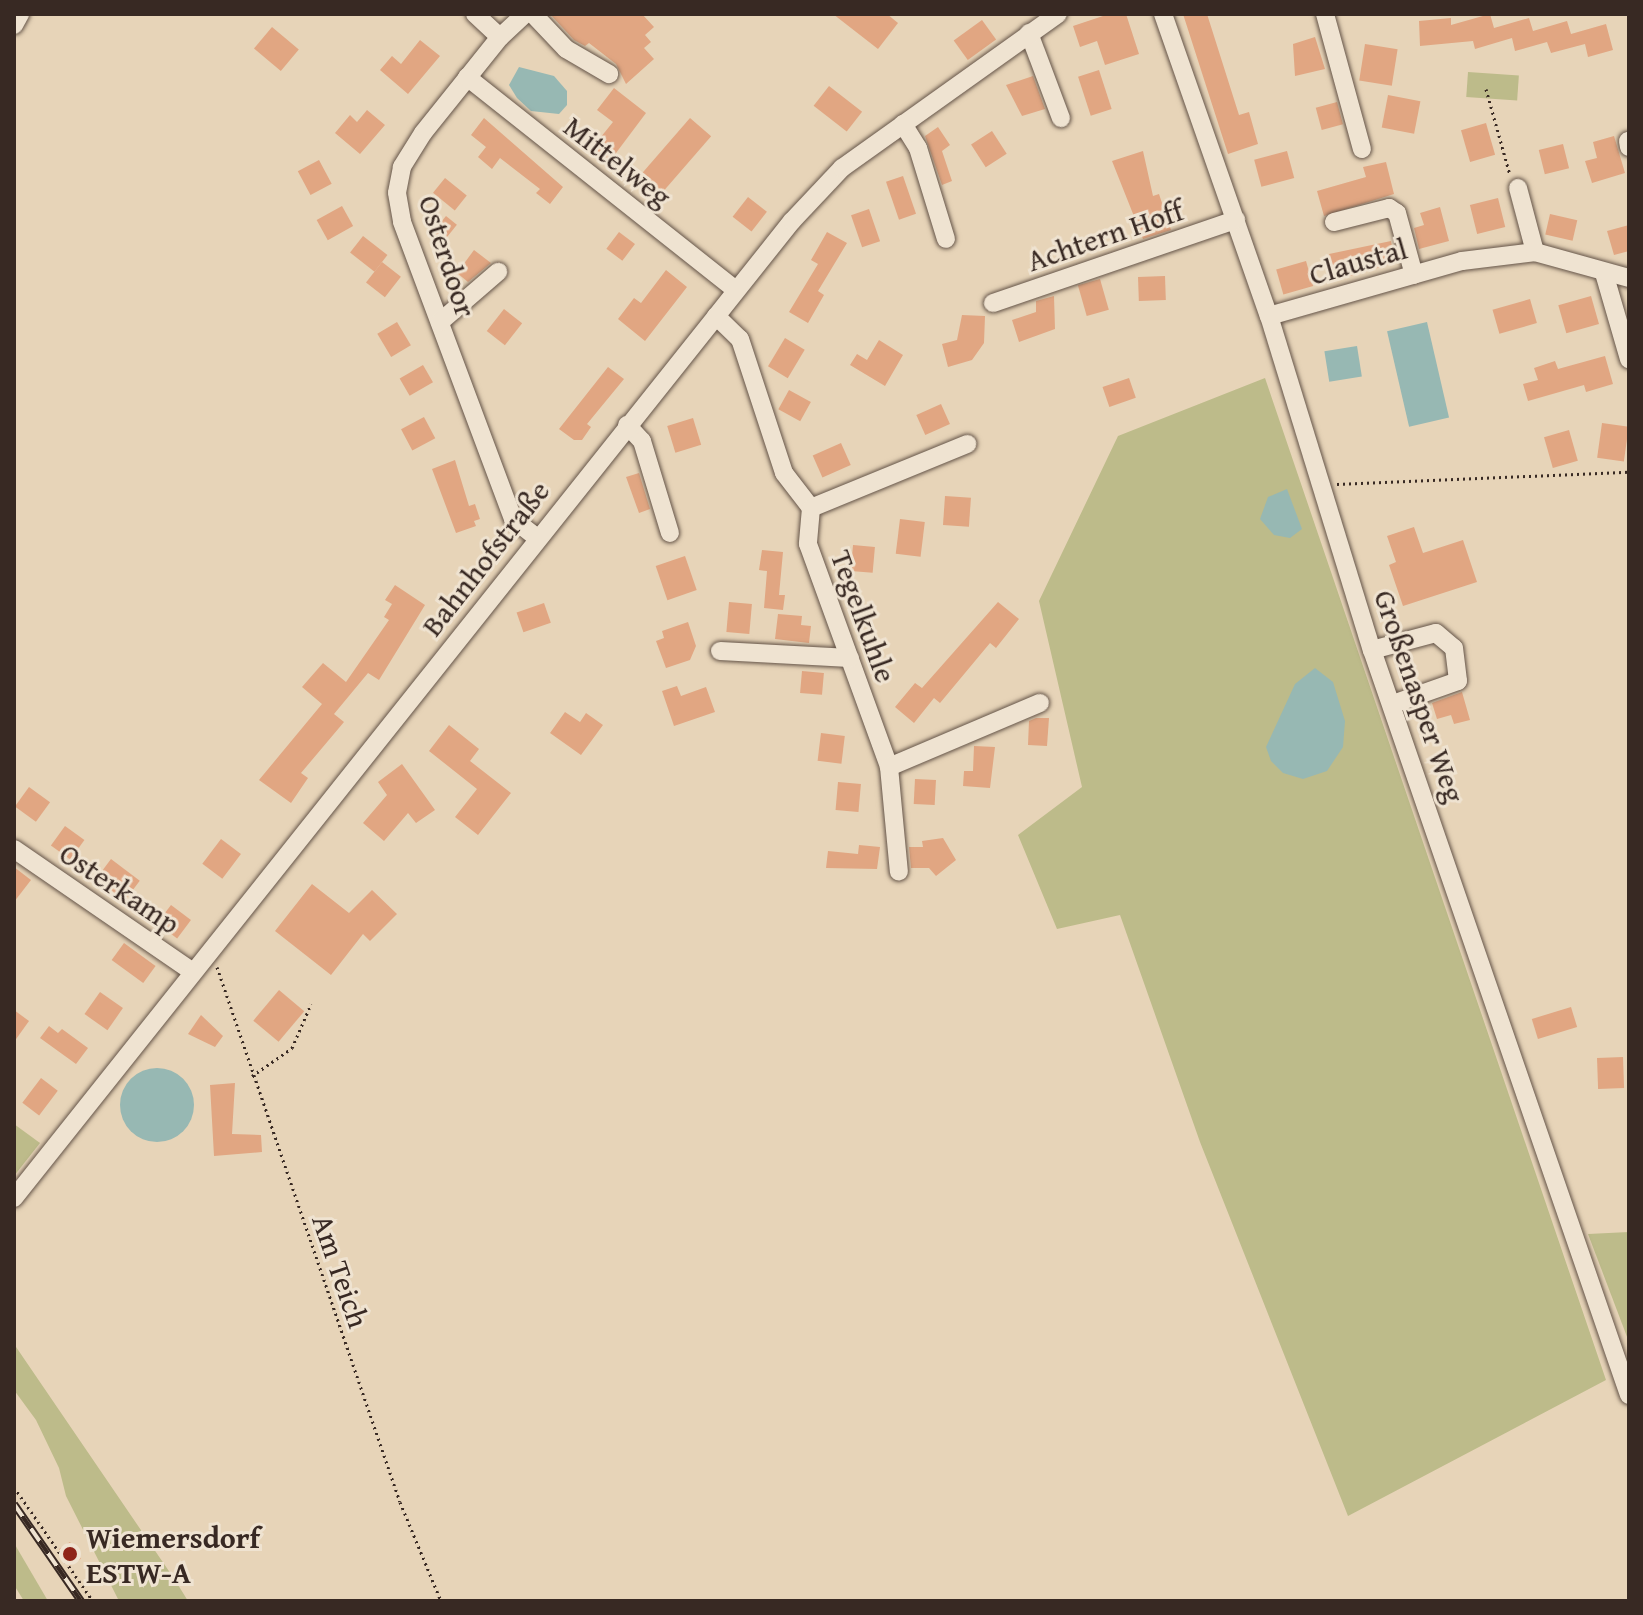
<!DOCTYPE html>
<meta charset="utf-8">
<style>
body{margin:0}
#map{position:relative;width:1643px;height:1615px;overflow:hidden;background:#e7d4b8;font-family:"Gentium Book Plus",serif}
div>[style]{position:absolute}
.green>*{inset:0;background:#bdbb8a;transform-origin:0 0}
.water>*{inset:0;background:#97b8b3;transform-origin:0 0}
.round{border-radius:50%}
.building>*{inset:0;background:#e1a682;transform-origin:0 0}
.path>*{height:3px;margin-top:-1.5px;transform-origin:0;background:repeating-linear-gradient(90deg,#382923 0 2px,transparent 0 6px)}
.roads{filter:drop-shadow(0 0 2px #645448) drop-shadow(0 0 2px #645448)}
.minor>*{height:18px;margin:-9px;padding:0 9px;transform-origin:9px;border-radius:9px;background:#efe3d1}
.rail>*{height:8px;margin-top:-4px;transform-origin:0;background:repeating-linear-gradient(90deg,#efe3d1 0 15px,#382923 0 30px);box-sizing:border-box;border-block:2px solid #382923}
.dots>*{width:22px;height:22px;translate:-50% -50%;box-sizing:border-box;border:4px solid #efe3d1;border-radius:50%}
span{translate:-50% -50%;white-space:nowrap;text-align:center;line-height:1.15;-webkit-text-stroke:6px #efe3d1;paint-order:stroke}
.street-label{font-size:30px;color:#382923}
.poi-label{font-size:30px;color:#382923;font-weight:700}
.left{translate:0 -50%;text-align:left}
.frame{position:absolute;inset:0;border:16px solid #382923;pointer-events:none}
</style>
<div id="map">
<div class="green">
<i style="left:1468px;top:72px;width:51px;height:25px;rotate:4deg"></i>
<i style="clip-path:polygon(1265px 378px,1606px 1380px,1348px 1516px,1200px 1142px,1120px 915px,1057px 929px,1018px 835px,1082px 787px,1039px 601px,1118px 436px)"></i>
<i style="clip-path:polygon(14px 1124px,40px 1143px,14px 1176px)"></i>
<i style="clip-path:polygon(1629px 1232px,1629px 1342px,1588px 1234px)"></i>
<i style="clip-path:polygon(14px 1344px,175px 1580px,188px 1601px,119px 1601px,66px 1496px,59px 1468px,36px 1420px,14px 1390px)"></i>
<i style="clip-path:polygon(14px 1543px,48px 1601px,24px 1601px,14px 1585px)"></i>
</div>
<div class="water">
<i style="clip-path:polygon(519px 67px,554px 76px,567px 91px,567px 105px,559px 114px,531px 111px,517px 98px,509px 85px)"></i>
<i style="left:1427px;top:322px;width:98px;height:41px;rotate:77deg"></i>
<i style="left:1357px;top:346px;width:31px;height:33px;rotate:81deg"></i>
<i style="clip-path:polygon(1287px 489px,1302px 529px,1290px 538px,1274px 535px,1260px 519px,1268px 497px)"></i>
<i style="clip-path:polygon(1315px 668px,1333px 682px,1345px 721px,1343px 747px,1327px 771px,1303px 779px,1283px 773px,1271px 761px,1266px 747px,1295px 684px)"></i>
<i class="round" style="left:120px;top:1068px;width:74px;height:74px"></i>
</div>
<div class="building">
<i style="clip-path:polygon(550px 14px,642px 14px,654px 27px,645px 35px,651px 42px,644px 48px,654px 59px,626px 84px,616px 64px,589px 43px,585px 46px,574px 40px)"></i>
<i style="clip-path:polygon(833px 14px,887px 14px,898px 23px,878px 49px)"></i>
<i style="clip-path:polygon(1109px 14px,1126px 14px,1139px 54px,1105px 65px,1097px 41px,1080px 47px,1073px 26px)"></i>
<i style="clip-path:polygon(1183px 14px,1207px 14px,1239px 115px,1249px 112px,1258px 144px,1228px 154px)"></i>
<i style="clip-path:polygon(1490px 14px,1494px 28px,1529px 18px,1533px 31px,1567px 21px,1571px 34px,1606px 24px,1613px 50px,1588px 57px,1585px 44px,1551px 53px,1547px 42px,1515px 51px,1512px 38px,1475px 49px,1473px 41px,1420px 46px,1419px 21px,1451px 18px,1451px 25px)"></i>
<i style="left:982px;top:20px;width:24px;height:35px;rotate:54deg"></i>
<i style="left:272px;top:27px;width:35px;height:28px;rotate:40deg"></i>
<i style="clip-path:polygon(1315px 37px,1325px 69px,1295px 76px,1293px 44px)"></i>
<i style="clip-path:polygon(420px 40px,440px 56px,408px 94px,380px 70px,392px 56px,401px 64px)"></i>
<i style="left:1365px;top:44px;width:33px;height:37px;rotate:9deg"></i>
<i style="left:1099px;top:70px;width:41px;height:22px;rotate:72deg"></i>
<i style="clip-path:polygon(1033px 76px,1045px 109px,1022px 116px,1006px 85px)"></i>
<i style="left:829px;top:86px;width:42px;height:25px;rotate:38deg"></i>
<i style="clip-path:polygon(614px 88px,646px 113px,610px 161px,592px 148px,613px 122px,597px 110px)"></i>
<i style="left:1388px;top:95px;width:33px;height:33px;rotate:11deg"></i>
<i style="left:1337px;top:102px;width:23px;height:22px;rotate:75deg"></i>
<i style="clip-path:polygon(367px 110px,385px 125px,360px 154px,335px 133px,350px 115px,357px 122px)"></i>
<i style="clip-path:polygon(484px 118px,563px 187px,550px 204px,536px 193px,540px 189px,500px 158px,492px 169px,478px 157px,486px 147px,471px 135px)"></i>
<i style="left:690px;top:118px;width:28px;height:85px;rotate:41deg"></i>
<i style="left:1486px;top:123px;width:33px;height:26px;rotate:74deg"></i>
<i style="clip-path:polygon(938px 127px,950px 145px,942px 151px,952px 181px,942px 185px,925px 136px)"></i>
<i style="left:992px;top:131px;width:27px;height:25px;rotate:57deg"></i>
<i style="clip-path:polygon(1614px 136px,1625px 173px,1592px 183px,1585px 161px,1597px 158px,1593px 142px)"></i>
<i style="left:1563px;top:144px;width:25px;height:25px;rotate:76deg"></i>
<i style="clip-path:polygon(1143px 151px,1153px 196px,1159px 194px,1171px 230px,1143px 239px,1112px 161px)"></i>
<i style="left:1287px;top:151px;width:28px;height:34px;rotate:75deg"></i>
<i style="left:319px;top:160px;width:27px;height:24px;rotate:62deg"></i>
<i style="clip-path:polygon(1386px 162px,1394px 194px,1324px 216px,1317px 191px,1366px 177px,1363px 167px)"></i>
<i style="left:903px;top:176px;width:40px;height:18px;rotate:71deg"></i>
<i style="left:445px;top:178px;width:28px;height:19px;rotate:39deg"></i>
<i style="left:748px;top:197px;width:24px;height:25px;rotate:38deg"></i>
<i style="left:1498px;top:198px;width:30px;height:29px;rotate:76deg"></i>
<i style="left:342px;top:206px;width:23px;height:29px;rotate:61deg"></i>
<i style="clip-path:polygon(1440px 207px,1449px 241px,1419px 249px,1414px 228px,1424px 225px,1420px 213px)"></i>
<i style="left:869px;top:209px;width:34px;height:19px;rotate:71deg"></i>
<i style="left:1550px;top:214px;width:28px;height:21px;rotate:13deg"></i>
<i style="left:446px;top:216px;width:14px;height:21px;rotate:39deg"></i>
<i style="clip-path:polygon(1629px 225px,1629px 251px,1614px 255px,1607px 231px)"></i>
<i style="left:619px;top:232px;width:20px;height:21px;rotate:37deg"></i>
<i style="clip-path:polygon(827px 232px,847px 243px,818px 291px,824px 295px,808px 323px,789px 312px,818px 264px,811px 260px)"></i>
<i style="left:363px;top:236px;width:31px;height:21px;rotate:38deg"></i>
<i style="clip-path:polygon(1391px 241px,1395px 263px,1337px 280px,1329px 254px)"></i>
<i style="clip-path:polygon(474px 250px,491px 263px,468px 282px,457px 273px)"></i>
<i style="left:1306px;top:261px;width:26px;height:31px;rotate:74deg"></i>
<i style="left:382px;top:262px;width:24px;height:26px;rotate:38deg"></i>
<i style="clip-path:polygon(666px 270px,687px 287px,645px 341px,618px 319px,634px 298px,641px 303px)"></i>
<i style="left:1165px;top:276px;width:24px;height:27px;rotate:88deg"></i>
<i style="left:1100px;top:279px;width:32px;height:23px;rotate:74deg"></i>
<i style="clip-path:polygon(1054px 296px,1055px 329px,1019px 342px,1012px 320px,1036px 312px,1036px 301px)"></i>
<i style="left:1591px;top:296px;width:29px;height:34px;rotate:74deg"></i>
<i style="left:1530px;top:299px;width:25px;height:39px;rotate:74deg"></i>
<i style="left:504px;top:309px;width:23px;height:28px;rotate:38deg"></i>
<i style="clip-path:polygon(962px 315px,985px 316px,984px 343px,972px 360px,948px 367px,942px 344px,957px 340px)"></i>
<i style="left:397px;top:322px;width:27px;height:23px;rotate:59deg"></i>
<i style="left:785px;top:338px;width:23px;height:33px;rotate:31deg"></i>
<i style="clip-path:polygon(879px 340px,903px 355px,885px 386px,850px 365px,857px 354px,867px 360px)"></i>
<i style="clip-path:polygon(1605px 356px,1613px 384px,1586px 392px,1584px 385px,1528px 401px,1523px 384px,1538px 380px,1534px 368px,1555px 361px,1558px 369px)"></i>
<i style="left:423px;top:365px;width:20px;height:27px;rotate:60deg"></i>
<i style="clip-path:polygon(608px 367px,624px 379px,587px 424px,591px 427px,582px 440px,574px 440px,559px 429px)"></i>
<i style="left:1129px;top:378px;width:21px;height:28px;rotate:71deg"></i>
<i style="left:789px;top:390px;width:25px;height:22px;rotate:29deg"></i>
<i style="left:941px;top:404px;width:22px;height:27px;rotate:66deg"></i>
<i style="left:424px;top:417px;width:24px;height:26px;rotate:62deg"></i>
<i style="left:693px;top:418px;width:28px;height:27px;rotate:73deg"></i>
<i style="left:1602px;top:423px;width:27px;height:35px;rotate:8deg"></i>
<i style="left:1569px;top:430px;width:32px;height:26px;rotate:74deg"></i>
<i style="left:841px;top:443px;width:24px;height:31px;rotate:66deg"></i>
<i style="clip-path:polygon(455px 460px,469px 506px,475px 504px,480px 519px,474px 521px,476px 526px,456px 533px,432px 469px)"></i>
<i style="clip-path:polygon(639px 473px,650px 509px,639px 513px,626px 477px)"></i>
<i style="left:945px;top:496px;width:26px;height:29px;rotate:4deg"></i>
<i style="left:900px;top:519px;width:25px;height:35px;rotate:7deg"></i>
<i style="clip-path:polygon(1414px 527px,1423px 553px,1463px 540px,1477px 582px,1403px 606px,1389px 565px,1396px 562px,1387px 536px)"></i>
<i style="left:853px;top:545px;width:22px;height:26px;rotate:5deg"></i>
<i style="clip-path:polygon(762px 550px,783px 552px,779px 595px,785px 595px,783px 610px,764px 608px,767px 571px,759px 570px)"></i>
<i style="left:685px;top:556px;width:36px;height:31px;rotate:71deg"></i>
<i style="clip-path:polygon(395px 585px,425px 605px,379px 680px,368px 673px,334px 714px,344px 722px,301px 773px,308px 778px,291px 803px,259px 780px,322px 704px,302px 687px,323px 663px,346px 682px,389px 620px,384px 617px,392px 604px,385px 600px)"></i>
<i style="left:729px;top:602px;width:23px;height:30px;rotate:5deg"></i>
<i style="clip-path:polygon(998px 602px,1019px 619px,996px 648px,990px 643px,940px 703px,934px 698px,914px 723px,895px 707px,915px 683px,922px 688px)"></i>
<i style="left:544px;top:603px;width:21px;height:29px;rotate:71deg"></i>
<i style="clip-path:polygon(778px 614px,802px 616px,801px 625px,811px 626px,809px 643px,775px 639px)"></i>
<i style="clip-path:polygon(688px 622px,696px 646px,690px 660px,666px 668px,656px 641px,664px 638px,662px 631px)"></i>
<i style="left:802px;top:671px;width:22px;height:22px;rotate:5deg"></i>
<i style="clip-path:polygon(677px 686px,681px 696px,706px 687px,715px 712px,674px 726px,662px 691px)"></i>
<i style="clip-path:polygon(1462px 692px,1470px 720px,1454px 724px,1451px 715px,1437px 719px,1432px 703px)"></i>
<i style="clip-path:polygon(565px 712px,580px 722px,586px 713px,603px 725px,581px 755px,550px 733px)"></i>
<i style="clip-path:polygon(1036px 718px,1049px 718px,1047px 746px,1028px 745px,1029px 721px)"></i>
<i style="clip-path:polygon(449px 725px,479px 749px,470px 761px,511px 793px,478px 835px,455px 817px,477px 789px,429px 751px)"></i>
<i style="left:821px;top:733px;width:24px;height:28px;rotate:7deg"></i>
<i style="clip-path:polygon(974px 746px,995px 747px,990px 788px,963px 786px,964px 771px,973px 771px)"></i>
<i style="clip-path:polygon(402px 764px,435px 810px,416px 823px,408px 813px,384px 841px,363px 823px,387px 795px,378px 782px)"></i>
<i style="left:915px;top:779px;width:21px;height:25px;rotate:3deg"></i>
<i style="left:838px;top:782px;width:23px;height:28px;rotate:5deg"></i>
<i style="left:29px;top:787px;width:26px;height:24px;rotate:36deg"></i>
<i style="left:65px;top:826px;width:24px;height:24px;rotate:36deg"></i>
<i style="clip-path:polygon(943px 838px,956px 860px,936px 876px,929px 868px,911px 868px,909px 847px,923px 847px,922px 841px)"></i>
<i style="left:221px;top:839px;width:25px;height:31px;rotate:37deg"></i>
<i style="clip-path:polygon(859px 845px,880px 847px,877px 869px,826px 868px,828px 851px,858px 854px)"></i>
<i style="left:111px;top:859px;width:36px;height:25px;rotate:37deg"></i>
<i style="clip-path:polygon(14px 867px,31px 880px,14px 902px)"></i>
<i style="clip-path:polygon(312px 884px,349px 913px,372px 890px,397px 914px,370px 941px,363px 934px,331px 975px,275px 931px)"></i>
<i style="left:171px;top:905px;width:25px;height:23px;rotate:37deg"></i>
<i style="left:124px;top:943px;width:39px;height:21px;rotate:36deg"></i>
<i style="left:279px;top:990px;width:33px;height:40px;rotate:40deg"></i>
<i style="left:100px;top:992px;width:28px;height:27px;rotate:35deg"></i>
<i style="left:1571px;top:1007px;width:21px;height:41px;rotate:73deg"></i>
<i style="clip-path:polygon(14px 1010px,29px 1021px,14px 1042px)"></i>
<i style="clip-path:polygon(201px 1015px,223px 1036px,215px 1047px,188px 1034px)"></i>
<i style="clip-path:polygon(49px 1026px,58px 1033px,62px 1029px,88px 1048px,76px 1064px,40px 1038px)"></i>
<i style="left:1623px;top:1057px;width:31px;height:26px;rotate:88deg"></i>
<i style="left:41px;top:1078px;width:21px;height:31px;rotate:37deg"></i>
<i style="clip-path:polygon(235px 1083px,232px 1134px,261px 1135px,262px 1152px,214px 1156px,210px 1085px)"></i>
<i style="left:70px;top:1542px;width:20px;height:13px;rotate:57deg"></i>
</div>
<div class="path">
<i style="left:1486px;top:89px;width:89px;rotate:74.4deg"></i>
<i style="left:1337px;top:484px;width:292px;rotate:-2.4deg"></i>
<i style="left:217px;top:967px;width:565px;rotate:71.12deg"></i>
<i style="left:400px;top:1502px;width:107px;rotate:67.5deg"></i>
<i style="left:252px;top:1076px;width:49px;rotate:-35deg"></i>
<i style="left:292px;top:1048px;width:48px;rotate:-66.6deg"></i>
<i style="left:14px;top:1487px;width:139px;rotate:55.3deg"></i>
<i style="left:101px;top:1601px;width:4px;rotate:-34deg"></i>
</div>
<div class="roads">
<div class="minor">
<i style="left:475px;top:14px;width:34px;rotate:43deg"></i>
<i style="left:525px;top:14px;width:34px;rotate:137deg"></i>
<i style="left:500px;top:37px;width:123px;rotate:128.7deg"></i>
<i style="left:423px;top:133px;width:40px;rotate:122deg"></i>
<i style="left:402px;top:167px;width:26px;rotate:101deg"></i>
<i style="left:397px;top:193px;width:29px;rotate:80deg"></i>
<i style="left:402px;top:222px;width:317px;rotate:69.5deg"></i>
<i style="left:513px;top:519px;width:29px;rotate:38deg"></i>
<i style="left:533px;top:14px;width:48px;rotate:46.7deg"></i>
<i style="left:566px;top:49px;width:50px;rotate:30.2deg"></i>
<i style="left:1163px;top:14px;width:320px;rotate:70.7deg"></i>
<i style="left:1269px;top:316px;width:350px;rotate:72.9deg"></i>
<i style="left:1372px;top:650px;width:788px;rotate:70.97deg"></i>
<i style="left:1325px;top:14px;width:140px;rotate:74.7deg"></i>
<i style="left:14px;top:25px;width:13px;rotate:-61deg"></i>
<i style="left:1029px;top:33px;width:91px;rotate:69.4deg"></i>
<i style="left:467px;top:77px;width:341px;rotate:38.4deg"></i>
<i style="left:903px;top:124px;width:28px;rotate:58deg"></i>
<i style="left:918px;top:148px;width:95px;rotate:72.9deg"></i>
<i style="left:1628px;top:141px;width:6px;rotate:81deg"></i>
<i style="left:1518px;top:188px;width:66px;rotate:75.1deg"></i>
<i style="left:1334px;top:222px;width:57px;rotate:-14.3deg"></i>
<i style="left:1389px;top:208px;width:9px;rotate:32deg"></i>
<i style="left:1397px;top:213px;width:64px;rotate:74.7deg"></i>
<i style="left:1604px;top:273px;width:90px;rotate:73.8deg"></i>
<i style="left:993px;top:303px;width:257px;rotate:-18.9deg"></i>
<i style="left:716px;top:316px;width:33px;rotate:44deg"></i>
<i style="left:740px;top:339px;width:141px;rotate:71.8deg"></i>
<i style="left:784px;top:473px;width:44px;rotate:52.4deg"></i>
<i style="left:811px;top:508px;width:36px;rotate:95deg"></i>
<i style="left:808px;top:544px;width:237px;rotate:70deg"></i>
<i style="left:889px;top:767px;width:105px;rotate:84.6deg"></i>
<i style="left:1269px;top:316px;width:201px;rotate:-15.9deg"></i>
<i style="left:1462px;top:261px;width:74px;rotate:-7deg"></i>
<i style="left:1535px;top:252px;width:98px;rotate:15.5deg"></i>
<i style="left:440px;top:322px;width:77px;rotate:-40.8deg"></i>
<i style="left:627px;top:425px;width:22px;rotate:47deg"></i>
<i style="left:642px;top:441px;width:96px;rotate:73.1deg"></i>
<i style="left:811px;top:508px;width:169px;rotate:-22.3deg"></i>
<i style="left:1372px;top:650px;width:66px;rotate:-14.9deg"></i>
<i style="left:1436px;top:633px;width:23px;rotate:40deg"></i>
<i style="left:1454px;top:648px;width:33px;rotate:83deg"></i>
<i style="left:1458px;top:681px;width:69px;rotate:160.5deg"></i>
<i style="left:720px;top:651px;width:130px;rotate:3.1deg"></i>
<i style="left:889px;top:767px;width:164px;rotate:-23deg"></i>
<i style="left:14px;top:849px;width:217px;rotate:34.5deg"></i>
<i style="left:14px;top:1198px;width:1249px;rotate:-51.47deg"></i>
<i style="left:792px;top:221px;width:73px;rotate:-46.7deg"></i>
<i style="left:842px;top:168px;width:265px;rotate:-35.5deg"></i>
</div>
</div>
<div class="rail">
<i style="left:14px;top:1504px;width:118px;rotate:55.4deg"></i>
</div>
<div class="dots">
<i style="left:70px;top:1554px;background:#8f2418"></i>
</div>
<div class="street-label">
<span style="left:618px;top:161px;rotate:38deg">Mittelweg</span>
<span style="left:1105px;top:235px;rotate:-19deg">Achtern Hoff</span>
<span style="left:448px;top:256px;rotate:72deg">Osterdoor</span>
<span style="left:1358px;top:261px;rotate:-16deg">Claustal</span>
<span style="left:485px;top:558px;rotate:-52deg">Bahnhofstraße</span>
<span style="left:864px;top:616px;rotate:70deg">Tegelkuhle</span>
<span style="left:1420px;top:696px;rotate:71deg">Großenasper Weg</span>
<span style="left:120px;top:888px;rotate:34deg">Osterkamp</span>
<span style="left:341px;top:1271px;rotate:71deg">Am Teich</span>
</div>
<div class="poi-label">
<span class="left" style="left:86px;top:1554px">Wiemersdorf<br>ESTW-A</span>
</div>
<div class="frame"></div>
</div>
